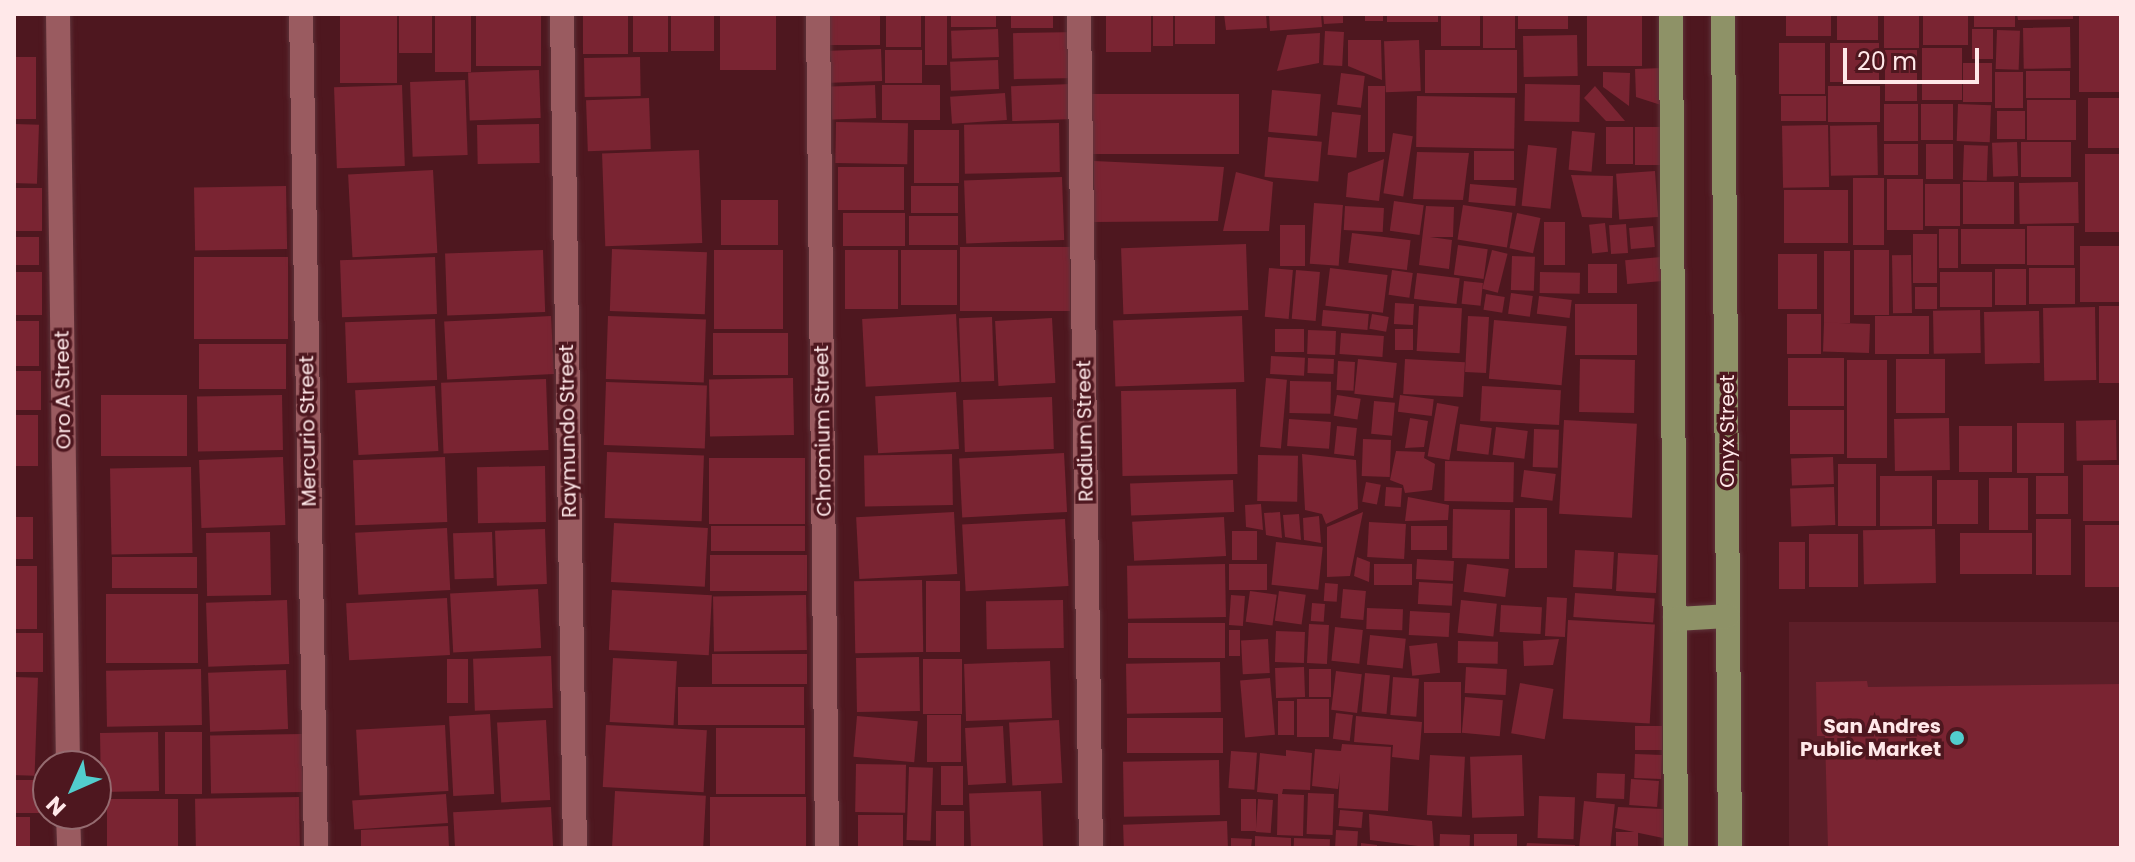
<!DOCTYPE html>
<style>
body{margin:0}
#map{position:relative;width:2135px;height:862px;overflow:hidden;background:#4e171f;font-family:Poppins,sans-serif}
div>[style]{position:absolute}
.built>*{inset:0;background:#5c1e28;transform-origin:0 0}
.building>*{inset:0;background:#7a2432;transform-origin:0 0}
.roads{filter:drop-shadow(0 0 2px #5e333a) drop-shadow(0 0 2px #5e333a)}
.minor>*{height:24px;margin:-12px;padding:0 12px;transform-origin:12px;border-radius:12px;background:#9a5b60}
.major>*{height:24px;margin:-12px;padding:0 12px;transform-origin:12px;border-radius:12px;background:#8e9267}
.dots>*{width:22px;height:22px;translate:-50% -50%;box-sizing:border-box;border:4px solid #4e171f;border-radius:50%}
span{translate:-50% -50%;white-space:nowrap;text-align:center;line-height:1.15;-webkit-text-stroke:7px #4e171f;paint-order:stroke}
.street-label{font-size:20px;color:#ffe8e9}
.poi-label{font-size:20px;color:#ffe8e9;font-weight:700}
.right{translate:-100% -50%;text-align:right}
.frame{position:absolute;inset:0;border:16px solid #ffe8e9;pointer-events:none}
.north{position:absolute;left:32px;top:750px;width:80px;height:80px;box-sizing:border-box;background:#4e171f;border:2px solid #956b70;border-radius:50%;rotate:225deg;font-size:22px;font-weight:700;line-height:32px;text-align:center;color:#ffe8e9}
.north::after{content:'';display:block;margin:auto;width:28px;height:36px;background:#52cdcd;clip-path:polygon(50% 0,100% 100%,50% 72%,0 100%)}
.scale{position:absolute;left:1843px;top:48px;width:136px;height:36px;box-sizing:border-box;border:4px solid #ffe8e9;border-top:0;padding-left:10px;font-size:24px;line-height:28px;white-space:nowrap;color:#ffe8e9;-webkit-text-stroke:6px #4e171f;paint-order:stroke}
</style>
<div id="map">
<div class="built">
<i style="left:2121px;top:622px;width:226px;height:332px;rotate:90deg"></i>
</div>
<div class="building">
<i style="left:340px;top:14px;width:57px;height:69px"></i>
<i style="left:399px;top:14px;width:33px;height:39px"></i>
<i style="left:435px;top:14px;width:36px;height:58px"></i>
<i style="left:476px;top:14px;width:65px;height:52px"></i>
<i style="left:583px;top:14px;width:45px;height:40px"></i>
<i style="left:633px;top:14px;width:35px;height:38px"></i>
<i style="left:671px;top:14px;width:43px;height:37px"></i>
<i style="left:720px;top:14px;width:56px;height:56px"></i>
<i style="left:830px;top:14px;width:50px;height:31px"></i>
<i style="left:886px;top:14px;width:35px;height:33px"></i>
<i style="left:925px;top:14px;width:22px;height:51px"></i>
<i style="left:951px;top:14px;width:45px;height:13px"></i>
<i style="left:1011px;top:14px;width:42px;height:14px"></i>
<i style="left:1106px;top:14px;width:45px;height:38px"></i>
<i style="left:1153px;top:14px;width:20px;height:32px"></i>
<i style="left:1175px;top:14px;width:40px;height:30px"></i>
<i style="clip-path:polygon(1224px 14px,1266px 14px,1267px 28px,1226px 30px)"></i>
<i style="clip-path:polygon(1269px 14px,1321px 14px,1322px 27px,1270px 31px)"></i>
<i style="clip-path:polygon(1323px 14px,1343px 14px,1343px 23px,1324px 24px)"></i>
<i style="left:1365px;top:14px;width:18px;height:7px"></i>
<i style="left:1387px;top:14px;width:51px;height:8px"></i>
<i style="left:1441px;top:14px;width:39px;height:32px"></i>
<i style="left:1483px;top:14px;width:32px;height:34px"></i>
<i style="left:1518px;top:14px;width:50px;height:15px"></i>
<i style="left:1587px;top:14px;width:55px;height:52px"></i>
<i style="left:1786px;top:14px;width:45px;height:22px"></i>
<i style="left:1837px;top:14px;width:41px;height:26px"></i>
<i style="left:1884px;top:14px;width:35px;height:34px"></i>
<i style="left:1923px;top:14px;width:45px;height:31px"></i>
<i style="left:1974px;top:14px;width:41px;height:13px"></i>
<i style="clip-path:polygon(2017px 14px,2073px 14px,2073px 19px,2018px 20px)"></i>
<i style="left:2079px;top:14px;width:42px;height:78px"></i>
<i style="left:2070px;top:27px;width:41px;height:47px;rotate:89deg"></i>
<i style="left:998px;top:29px;width:28px;height:47px;rotate:88deg"></i>
<i style="left:1993px;top:29px;width:30px;height:21px;rotate:90deg"></i>
<i style="left:1997px;top:30px;width:23px;height:39px;rotate:2deg"></i>
<i style="left:1325px;top:31px;width:19px;height:34px;rotate:3deg"></i>
<i style="left:1079px;top:32px;width:46px;height:66px;rotate:89deg"></i>
<i style="clip-path:polygon(1320px 33px,1319px 63px,1277px 71px,1287px 35px)"></i>
<i style="left:1577px;top:35px;width:41px;height:54px;rotate:89deg"></i>
<i style="clip-path:polygon(1348px 40px,1381px 40px,1382px 80px,1348px 66px)"></i>
<i style="left:1419px;top:40px;width:51px;height:35px;rotate:88deg"></i>
<i style="left:1779px;top:43px;width:46px;height:51px"></i>
<i style="left:1830px;top:43px;width:49px;height:39px"></i>
<i style="left:1962px;top:48px;width:52px;height:40px;rotate:90deg"></i>
<i style="left:881px;top:49px;width:32px;height:51px;rotate:88deg"></i>
<i style="left:885px;top:50px;width:37px;height:33px"></i>
<i style="left:1425px;top:50px;width:92px;height:43px"></i>
<i style="left:1885px;top:50px;width:32px;height:51px"></i>
<i style="left:14px;top:57px;width:22px;height:62px"></i>
<i style="left:640px;top:57px;width:39px;height:56px;rotate:89deg"></i>
<i style="left:998px;top:60px;width:29px;height:48px;rotate:88deg"></i>
<i style="left:1963px;top:63px;width:29px;height:39px"></i>
<i style="clip-path:polygon(1663px 68px,1664px 106px,1636px 97px,1635px 69px)"></i>
<i style="left:539px;top:70px;width:48px;height:71px;rotate:88deg"></i>
<i style="left:2070px;top:71px;width:27px;height:44px;rotate:90deg"></i>
<i style="clip-path:polygon(1603px 72px,1630px 73px,1629px 106px,1603px 87px)"></i>
<i style="left:1995px;top:72px;width:28px;height:36px"></i>
<i style="left:1341px;top:73px;width:24px;height:32px;rotate:7deg"></i>
<i style="left:465px;top:80px;width:75px;height:55px;rotate:88deg"></i>
<i style="left:1072px;top:84px;width:35px;height:61px;rotate:88deg"></i>
<i style="left:1525px;top:84px;width:55px;height:37px;rotate:1deg"></i>
<i style="left:402px;top:85px;width:81px;height:68px;rotate:88deg"></i>
<i style="left:875px;top:85px;width:33px;height:44px;rotate:88deg"></i>
<i style="left:882px;top:85px;width:58px;height:35px"></i>
<i style="left:1368px;top:86px;width:17px;height:66px"></i>
<i style="clip-path:polygon(1595px 86px,1625px 121px,1606px 121px,1584px 98px)"></i>
<i style="left:1828px;top:86px;width:52px;height:36px"></i>
<i style="left:1272px;top:90px;width:49px;height:42px;rotate:5deg"></i>
<i style="left:1005px;top:93px;width:27px;height:55px;rotate:86deg"></i>
<i style="left:1087px;top:94px;width:152px;height:60px"></i>
<i style="left:1417px;top:96px;width:98px;height:51px;rotate:1deg"></i>
<i style="left:1826px;top:96px;width:25px;height:45px;rotate:90deg"></i>
<i style="left:649px;top:98px;width:51px;height:63px;rotate:88deg"></i>
<i style="left:2121px;top:98px;width:50px;height:33px;rotate:90deg"></i>
<i style="left:2076px;top:100px;width:40px;height:49px;rotate:90deg"></i>
<i style="left:1884px;top:104px;width:34px;height:37px"></i>
<i style="left:1921px;top:104px;width:32px;height:36px"></i>
<i style="left:1958px;top:104px;width:33px;height:37px;rotate:2deg"></i>
<i style="left:1997px;top:111px;width:28px;height:28px"></i>
<i style="left:1332px;top:112px;width:29px;height:43px;rotate:6deg"></i>
<i style="left:836px;top:122px;width:72px;height:41px;rotate:1deg"></i>
<i style="left:1059px;top:123px;width:49px;height:95px;rotate:89deg"></i>
<i style="left:14px;top:124px;width:25px;height:59px;rotate:2deg"></i>
<i style="left:539px;top:124px;width:39px;height:62px;rotate:89deg"></i>
<i style="left:1828px;top:125px;width:62px;height:46px;rotate:89deg"></i>
<i style="left:1877px;top:125px;width:50px;height:47px;rotate:89deg"></i>
<i style="left:1606px;top:127px;width:27px;height:37px"></i>
<i style="left:1661px;top:127px;width:38px;height:26px;rotate:90deg"></i>
<i style="left:914px;top:130px;width:45px;height:53px"></i>
<i style="left:1572px;top:131px;width:23px;height:39px;rotate:5deg"></i>
<i style="left:1393px;top:133px;width:20px;height:61px;rotate:9deg"></i>
<i style="left:1268px;top:137px;width:54px;height:40px;rotate:5deg"></i>
<i style="left:2017px;top:142px;width:34px;height:25px;rotate:88deg"></i>
<i style="left:2071px;top:142px;width:35px;height:50px;rotate:90deg"></i>
<i style="left:1884px;top:144px;width:34px;height:31px"></i>
<i style="left:1926px;top:144px;width:27px;height:35px"></i>
<i style="left:1528px;top:145px;width:29px;height:61px;rotate:6deg"></i>
<i style="left:1964px;top:145px;width:24px;height:35px;rotate:2deg"></i>
<i style="left:699px;top:150px;width:93px;height:97px;rotate:88deg"></i>
<i style="left:1474px;top:151px;width:40px;height:29px"></i>
<i style="clip-path:polygon(1417px 152px,1469px 153px,1463px 200px,1413px 199px)"></i>
<i style="left:2085px;top:154px;width:36px;height:78px"></i>
<i style="clip-path:polygon(1384px 159px,1379px 201px,1346px 197px,1348px 173px)"></i>
<i style="clip-path:polygon(1094px 161px,1224px 167px,1218px 221px,1094px 222px)"></i>
<i style="left:838px;top:167px;width:66px;height:43px"></i>
<i style="left:433px;top:170px;width:83px;height:85px;rotate:87deg"></i>
<i style="left:1655px;top:171px;width:46px;height:39px;rotate:86deg"></i>
<i style="clip-path:polygon(1236px 172px,1273px 182px,1269px 231px,1223px 231px)"></i>
<i style="clip-path:polygon(1571px 175px,1613px 176px,1612px 218px,1582px 217px)"></i>
<i style="left:1062px;top:177px;width:63px;height:98px;rotate:88deg"></i>
<i style="left:1853px;top:178px;width:31px;height:67px"></i>
<i style="left:1923px;top:179px;width:51px;height:36px;rotate:90deg"></i>
<i style="left:2014px;top:182px;width:42px;height:51px;rotate:90deg"></i>
<i style="left:2078px;top:182px;width:41px;height:59px;rotate:89deg"></i>
<i style="left:1470px;top:184px;width:47px;height:18px;rotate:5deg"></i>
<i style="left:1925px;top:184px;width:35px;height:42px"></i>
<i style="left:286px;top:186px;width:63px;height:92px;rotate:89deg"></i>
<i style="left:911px;top:186px;width:47px;height:27px"></i>
<i style="left:14px;top:188px;width:28px;height:43px"></i>
<i style="left:1784px;top:190px;width:64px;height:53px"></i>
<i style="left:721px;top:200px;width:57px;height:45px"></i>
<i style="left:1394px;top:201px;width:30px;height:30px;rotate:8deg"></i>
<i style="left:1314px;top:203px;width:29px;height:61px;rotate:4deg"></i>
<i style="left:1463px;top:205px;width:50px;height:35px;rotate:9deg"></i>
<i style="left:1345px;top:206px;width:39px;height:24px;rotate:3deg"></i>
<i style="clip-path:polygon(1426px 206px,1454px 207px,1453px 237px,1430px 237px,1452px 240px,1449px 269px,1419px 265px)"></i>
<i style="left:905px;top:213px;width:33px;height:62px;rotate:90deg"></i>
<i style="left:1517px;top:213px;width:24px;height:36px;rotate:12deg"></i>
<i style="left:909px;top:216px;width:49px;height:29px"></i>
<i style="left:1544px;top:222px;width:21px;height:43px"></i>
<i style="left:1605px;top:223px;width:29px;height:16px;rotate:84deg"></i>
<i style="left:1626px;top:224px;width:29px;height:17px;rotate:86deg"></i>
<i style="left:1280px;top:225px;width:25px;height:41px"></i>
<i style="left:1653px;top:226px;width:21px;height:24px;rotate:85deg"></i>
<i style="left:2074px;top:226px;width:39px;height:47px;rotate:90deg"></i>
<i style="left:1939px;top:229px;width:19px;height:39px"></i>
<i style="left:2025px;top:229px;width:35px;height:64px;rotate:90deg"></i>
<i style="left:1352px;top:233px;width:59px;height:30px;rotate:7deg"></i>
<i style="left:1913px;top:234px;width:24px;height:49px"></i>
<i style="left:14px;top:237px;width:25px;height:28px"></i>
<i style="left:1246px;top:244px;width:66px;height:125px;rotate:88deg"></i>
<i style="left:1458px;top:245px;width:30px;height:30px;rotate:8deg"></i>
<i style="left:2121px;top:246px;width:56px;height:41px;rotate:90deg"></i>
<i style="left:960px;top:247px;width:110px;height:64px"></i>
<i style="left:612px;top:249px;width:95px;height:62px;rotate:2deg"></i>
<i style="left:543px;top:250px;width:62px;height:98px;rotate:88deg"></i>
<i style="left:714px;top:250px;width:69px;height:79px"></i>
<i style="left:845px;top:250px;width:53px;height:59px"></i>
<i style="left:957px;top:250px;width:55px;height:56px;rotate:90deg"></i>
<i style="left:1492px;top:250px;width:16px;height:40px;rotate:14deg"></i>
<i style="left:1854px;top:250px;width:35px;height:65px"></i>
<i style="left:1824px;top:251px;width:26px;height:72px"></i>
<i style="left:1778px;top:254px;width:39px;height:55px"></i>
<i style="left:1911px;top:255px;width:58px;height:19px;rotate:89deg"></i>
<i style="left:1512px;top:256px;width:23px;height:34px;rotate:2deg"></i>
<i style="left:194px;top:257px;width:94px;height:82px"></i>
<i style="left:435px;top:257px;width:57px;height:95px;rotate:88deg"></i>
<i style="left:1661px;top:257px;width:24px;height:36px;rotate:85deg"></i>
<i style="left:1588px;top:264px;width:29px;height:29px"></i>
<i style="left:1269px;top:268px;width:24px;height:49px;rotate:5deg"></i>
<i style="left:1330px;top:268px;width:58px;height:38px;rotate:7deg"></i>
<i style="left:2029px;top:268px;width:46px;height:36px"></i>
<i style="left:1995px;top:269px;width:31px;height:36px"></i>
<i style="left:1296px;top:270px;width:24px;height:49px;rotate:5deg"></i>
<i style="left:1392px;top:270px;width:21px;height:25px;rotate:8deg"></i>
<i style="left:14px;top:272px;width:28px;height:43px"></i>
<i style="left:1540px;top:272px;width:40px;height:21px;rotate:1deg"></i>
<i style="left:1940px;top:272px;width:52px;height:35px"></i>
<i style="left:1417px;top:273px;width:43px;height:26px;rotate:7deg"></i>
<i style="left:1464px;top:281px;width:19px;height:23px;rotate:6deg"></i>
<i style="left:1937px;top:287px;width:22px;height:22px;rotate:90deg"></i>
<i style="left:1511px;top:293px;width:22px;height:21px;rotate:8deg"></i>
<i style="left:1486px;top:294px;width:19px;height:16px;rotate:9deg"></i>
<i style="left:1539px;top:296px;width:33px;height:18px;rotate:7deg"></i>
<i style="left:1395px;top:303px;width:19px;height:21px;rotate:3deg"></i>
<i style="left:1575px;top:304px;width:62px;height:51px"></i>
<i style="left:1419px;top:306px;width:43px;height:45px;rotate:3deg"></i>
<i style="left:2099px;top:306px;width:22px;height:77px"></i>
<i style="left:2095px;top:307px;width:73px;height:52px;rotate:89deg"></i>
<i style="left:1323px;top:310px;width:46px;height:16px;rotate:5deg"></i>
<i style="left:1980px;top:310px;width:43px;height:47px;rotate:89deg"></i>
<i style="left:2039px;top:311px;width:52px;height:55px;rotate:89deg"></i>
<i style="left:956px;top:314px;width:68px;height:94px;rotate:87deg"></i>
<i style="left:1372px;top:314px;width:17px;height:15px;rotate:10deg"></i>
<i style="left:1787px;top:314px;width:34px;height:40px"></i>
<i style="left:551px;top:316px;width:58px;height:107px;rotate:87deg"></i>
<i style="left:608px;top:316px;width:98px;height:63px;rotate:2deg"></i>
<i style="left:1242px;top:316px;width:66px;height:129px;rotate:88deg"></i>
<i style="left:1468px;top:316px;width:21px;height:56px;rotate:3deg"></i>
<i style="left:1929px;top:316px;width:38px;height:54px;rotate:90deg"></i>
<i style="left:992px;top:317px;width:64px;height:33px;rotate:88deg"></i>
<i style="left:1052px;top:318px;width:65px;height:57px;rotate:87deg"></i>
<i style="left:435px;top:319px;width:61px;height:90px;rotate:88deg"></i>
<i style="left:1494px;top:320px;width:73px;height:59px;rotate:5deg"></i>
<i style="left:14px;top:321px;width:25px;height:45px"></i>
<i style="left:1870px;top:324px;width:29px;height:46px;rotate:92deg"></i>
<i style="left:1275px;top:329px;width:29px;height:23px"></i>
<i style="left:1395px;top:329px;width:18px;height:21px"></i>
<i style="left:1308px;top:330px;width:28px;height:24px;rotate:2deg"></i>
<i style="left:713px;top:333px;width:75px;height:42px"></i>
<i style="left:1341px;top:333px;width:43px;height:21px;rotate:4deg"></i>
<i style="left:286px;top:344px;width:45px;height:87px;rotate:90deg"></i>
<i style="left:1271px;top:356px;width:34px;height:18px;rotate:3deg"></i>
<i style="left:1308px;top:358px;width:26px;height:15px;rotate:2deg"></i>
<i style="left:1844px;top:358px;width:48px;height:56px;rotate:90deg"></i>
<i style="left:1358px;top:359px;width:39px;height:35px;rotate:6deg"></i>
<i style="left:1405px;top:359px;width:60px;height:35px;rotate:3deg"></i>
<i style="left:1580px;top:359px;width:55px;height:53px;rotate:1deg"></i>
<i style="left:1896px;top:359px;width:49px;height:54px"></i>
<i style="left:1847px;top:360px;width:40px;height:98px"></i>
<i style="left:1338px;top:361px;width:17px;height:29px;rotate:3deg"></i>
<i style="left:14px;top:371px;width:27px;height:39px"></i>
<i style="left:793px;top:378px;width:57px;height:84px;rotate:89deg"></i>
<i style="left:1266px;top:378px;width:21px;height:69px;rotate:5deg"></i>
<i style="left:546px;top:379px;width:71px;height:105px;rotate:88deg"></i>
<i style="left:1290px;top:381px;width:41px;height:32px;rotate:1deg"></i>
<i style="left:606px;top:382px;width:101px;height:63px;rotate:2deg"></i>
<i style="left:435px;top:386px;width:65px;height:80px;rotate:87deg"></i>
<i style="left:1482px;top:386px;width:79px;height:35px;rotate:3deg"></i>
<i style="left:1236px;top:389px;width:85px;height:115px;rotate:89deg"></i>
<i style="left:956px;top:392px;width:57px;height:81px;rotate:87deg"></i>
<i style="left:187px;top:395px;width:61px;height:86px;rotate:90deg"></i>
<i style="left:282px;top:395px;width:55px;height:85px;rotate:89deg"></i>
<i style="left:1337px;top:395px;width:24px;height:21px;rotate:9deg"></i>
<i style="left:1400px;top:395px;width:34px;height:17px;rotate:7deg"></i>
<i style="left:1052px;top:397px;width:52px;height:89px;rotate:88deg"></i>
<i style="left:1374px;top:401px;width:21px;height:33px;rotate:5deg"></i>
<i style="left:1437px;top:403px;width:22px;height:54px;rotate:10deg"></i>
<i style="left:1844px;top:410px;width:44px;height:54px;rotate:90deg"></i>
<i style="left:14px;top:415px;width:24px;height:51px"></i>
<i style="clip-path:polygon(1410px 418px,1428px 421px,1424px 447px,1405px 448px)"></i>
<i style="left:1949px;top:418px;width:52px;height:55px;rotate:89deg"></i>
<i style="left:1289px;top:419px;width:42px;height:27px;rotate:4deg"></i>
<i style="left:1564px;top:420px;width:73px;height:94px;rotate:3deg"></i>
<i style="left:2116px;top:420px;width:40px;height:40px;rotate:89deg"></i>
<i style="left:2017px;top:423px;width:47px;height:50px"></i>
<i style="left:1460px;top:424px;width:32px;height:27px;rotate:7deg"></i>
<i style="left:1337px;top:426px;width:20px;height:28px;rotate:6deg"></i>
<i style="left:1959px;top:426px;width:53px;height:46px"></i>
<i style="left:1496px;top:427px;width:32px;height:28px;rotate:7deg"></i>
<i style="left:1534px;top:429px;width:25px;height:38px;rotate:2deg"></i>
<i style="left:1363px;top:439px;width:28px;height:37px;rotate:2deg"></i>
<i style="clip-path:polygon(1396px 451px,1425px 452px,1424px 458px,1435px 464px,1432px 490px,1405px 493px,1403px 485px,1390px 480px)"></i>
<i style="left:607px;top:452px;width:97px;height:66px;rotate:2deg"></i>
<i style="left:1064px;top:453px;width:59px;height:105px;rotate:87deg"></i>
<i style="left:952px;top:454px;width:51px;height:88px;rotate:89deg"></i>
<i style="clip-path:polygon(1302px 454px,1356px 460px,1358px 509px,1326px 524px,1322px 514px,1305px 510px)"></i>
<i style="left:1258px;top:455px;width:40px;height:46px;rotate:1deg"></i>
<i style="left:283px;top:457px;width:68px;height:84px;rotate:88deg"></i>
<i style="left:445px;top:457px;width:65px;height:92px;rotate:88deg"></i>
<i style="left:1833px;top:457px;width:27px;height:42px;rotate:88deg"></i>
<i style="left:709px;top:458px;width:96px;height:66px"></i>
<i style="left:1445px;top:461px;width:69px;height:40px;rotate:1deg"></i>
<i style="left:1838px;top:464px;width:38px;height:62px"></i>
<i style="left:2083px;top:465px;width:38px;height:56px"></i>
<i style="left:545px;top:466px;width:56px;height:68px;rotate:89deg"></i>
<i style="left:191px;top:467px;width:86px;height:81px;rotate:89deg"></i>
<i style="left:1524px;top:470px;width:32px;height:27px;rotate:7deg"></i>
<i style="left:1880px;top:476px;width:52px;height:50px"></i>
<i style="left:2036px;top:476px;width:32px;height:38px"></i>
<i style="left:1989px;top:478px;width:39px;height:52px"></i>
<i style="left:1233px;top:480px;width:32px;height:103px;rotate:88deg"></i>
<i style="left:1978px;top:480px;width:44px;height:41px;rotate:90deg"></i>
<i style="left:1366px;top:482px;width:15px;height:20px;rotate:11deg"></i>
<i style="left:1386px;top:487px;width:16px;height:19px;rotate:4deg"></i>
<i style="left:1834px;top:487px;width:38px;height:44px;rotate:88deg"></i>
<i style="clip-path:polygon(1408px 497px,1449px 505px,1448px 520px,1405px 521px)"></i>
<i style="clip-path:polygon(1261px 504px,1263px 530px,1246px 527px,1245px 505px)"></i>
<i style="left:1515px;top:508px;width:32px;height:60px"></i>
<i style="left:1453px;top:509px;width:57px;height:49px;rotate:1deg"></i>
<i style="left:954px;top:512px;width:62px;height:98px;rotate:87deg"></i>
<i style="clip-path:polygon(1280px 512px,1282px 538px,1266px 535px,1264px 513px)"></i>
<i style="clip-path:polygon(1363px 512px,1350px 576px,1327px 577px,1327px 527px)"></i>
<i style="clip-path:polygon(1299px 514px,1301px 540px,1285px 537px,1283px 515px)"></i>
<i style="clip-path:polygon(1319px 516px,1321px 543px,1304px 540px,1303px 518px)"></i>
<i style="left:14px;top:517px;width:19px;height:42px"></i>
<i style="left:1224px;top:517px;width:39px;height:92px;rotate:87deg"></i>
<i style="left:1065px;top:519px;width:67px;height:103px;rotate:87deg"></i>
<i style="left:2036px;top:519px;width:35px;height:56px"></i>
<i style="left:1369px;top:522px;width:37px;height:35px;rotate:3deg"></i>
<i style="left:614px;top:523px;width:94px;height:59px;rotate:3deg"></i>
<i style="left:2121px;top:525px;width:62px;height:36px;rotate:90deg"></i>
<i style="left:805px;top:526px;width:25px;height:94px;rotate:90deg"></i>
<i style="left:1411px;top:526px;width:36px;height:24px"></i>
<i style="left:447px;top:528px;width:62px;height:92px;rotate:87deg"></i>
<i style="left:545px;top:529px;width:55px;height:50px;rotate:88deg"></i>
<i style="left:1935px;top:529px;width:54px;height:72px;rotate:89deg"></i>
<i style="left:1232px;top:531px;width:25px;height:29px"></i>
<i style="left:270px;top:532px;width:63px;height:64px;rotate:89deg"></i>
<i style="left:492px;top:532px;width:46px;height:39px;rotate:88deg"></i>
<i style="left:2032px;top:533px;width:41px;height:72px;rotate:90deg"></i>
<i style="left:1858px;top:534px;width:53px;height:49px;rotate:90deg"></i>
<i style="left:1276px;top:542px;width:47px;height:43px;rotate:6deg"></i>
<i style="left:1805px;top:542px;width:47px;height:26px;rotate:90deg"></i>
<i style="left:1575px;top:550px;width:39px;height:37px;rotate:3deg"></i>
<i style="left:1618px;top:553px;width:40px;height:38px;rotate:3deg"></i>
<i style="left:807px;top:555px;width:36px;height:97px;rotate:90deg"></i>
<i style="left:197px;top:557px;width:31px;height:85px;rotate:90deg"></i>
<i style="clip-path:polygon(1357px 557px,1370px 562px,1369px 582px,1354px 576px)"></i>
<i style="left:1417px;top:559px;width:37px;height:20px;rotate:3deg"></i>
<i style="left:1225px;top:564px;width:53px;height:98px;rotate:89deg"></i>
<i style="left:1229px;top:564px;width:38px;height:26px"></i>
<i style="left:1412px;top:564px;width:21px;height:38px;rotate:90deg"></i>
<i style="left:1467px;top:564px;width:42px;height:28px;rotate:7deg"></i>
<i style="left:14px;top:566px;width:23px;height:63px"></i>
<i style="left:922px;top:580px;width:72px;height:68px;rotate:89deg"></i>
<i style="left:926px;top:581px;width:34px;height:71px"></i>
<i style="left:1419px;top:582px;width:34px;height:22px;rotate:3deg"></i>
<i style="left:1325px;top:583px;width:13px;height:18px;rotate:4deg"></i>
<i style="left:538px;top:589px;width:59px;height:88px;rotate:87deg"></i>
<i style="left:1343px;top:589px;width:23px;height:29px;rotate:5deg"></i>
<i style="left:612px;top:590px;width:100px;height:60px;rotate:3deg"></i>
<i style="left:1250px;top:591px;width:27px;height:31px;rotate:8deg"></i>
<i style="left:1279px;top:591px;width:27px;height:30px;rotate:8deg"></i>
<i style="left:1575px;top:593px;width:80px;height:24px;rotate:4deg"></i>
<i style="left:198px;top:594px;width:69px;height:92px;rotate:90deg"></i>
<i style="left:806px;top:595px;width:55px;height:93px;rotate:89deg"></i>
<i style="left:1231px;top:595px;width:14px;height:30px;rotate:4deg"></i>
<i style="left:1547px;top:597px;width:20px;height:39px;rotate:3deg"></i>
<i style="left:447px;top:598px;width:57px;height:101px;rotate:87deg"></i>
<i style="left:287px;top:600px;width:64px;height:81px;rotate:88deg"></i>
<i style="left:1063px;top:600px;width:48px;height:77px;rotate:89deg"></i>
<i style="left:1461px;top:600px;width:36px;height:33px;rotate:6deg"></i>
<i style="left:1312px;top:603px;width:13px;height:18px;rotate:4deg"></i>
<i style="left:1501px;top:605px;width:41px;height:27px;rotate:3deg"></i>
<i style="left:1367px;top:608px;width:36px;height:21px;rotate:2deg"></i>
<i style="left:1410px;top:611px;width:40px;height:24px;rotate:3deg"></i>
<i style="left:1568px;top:620px;width:87px;height:99px;rotate:3deg"></i>
<i style="left:1225px;top:623px;width:35px;height:97px;rotate:90deg"></i>
<i style="left:1309px;top:624px;width:20px;height:39px;rotate:3deg"></i>
<i style="left:1335px;top:627px;width:28px;height:34px;rotate:6deg"></i>
<i style="left:1229px;top:630px;width:11px;height:26px"></i>
<i style="left:1276px;top:631px;width:29px;height:31px;rotate:2deg"></i>
<i style="left:14px;top:633px;width:29px;height:39px"></i>
<i style="left:1370px;top:635px;width:36px;height:30px;rotate:6deg"></i>
<i style="left:1268px;top:639px;width:34px;height:27px;rotate:87deg"></i>
<i style="clip-path:polygon(1559px 639px,1553px 665px,1524px 666px,1523px 641px)"></i>
<i style="left:1458px;top:641px;width:40px;height:22px;rotate:1deg"></i>
<i style="left:1437px;top:643px;width:30px;height:28px;rotate:84deg"></i>
<i style="left:807px;top:654px;width:30px;height:95px;rotate:90deg"></i>
<i style="left:551px;top:656px;width:52px;height:78px;rotate:88deg"></i>
<i style="left:919px;top:657px;width:54px;height:63px;rotate:89deg"></i>
<i style="left:613px;top:658px;width:64px;height:64px;rotate:3deg"></i>
<i style="left:447px;top:659px;width:21px;height:44px"></i>
<i style="left:923px;top:659px;width:39px;height:55px"></i>
<i style="left:1050px;top:661px;width:57px;height:86px;rotate:88deg"></i>
<i style="left:1220px;top:662px;width:50px;height:94px;rotate:89deg"></i>
<i style="left:1304px;top:667px;width:30px;height:29px;rotate:88deg"></i>
<i style="left:1466px;top:667px;width:41px;height:26px;rotate:3deg"></i>
<i style="left:201px;top:669px;width:56px;height:95px;rotate:89deg"></i>
<i style="left:1309px;top:669px;width:22px;height:28px"></i>
<i style="left:286px;top:670px;width:59px;height:78px;rotate:88deg"></i>
<i style="left:1336px;top:671px;width:26px;height:39px;rotate:7deg"></i>
<i style="left:1365px;top:673px;width:25px;height:39px;rotate:5deg"></i>
<i style="left:14px;top:677px;width:24px;height:98px;rotate:2deg"></i>
<i style="left:1393px;top:677px;width:26px;height:38px;rotate:4deg"></i>
<i style="left:1270px;top:678px;width:57px;height:30px;rotate:85deg"></i>
<i style="clip-path:polygon(1867px 681px,1868px 687px,2121px 684px,2121px 848px,1828px 848px,1825px 736px,1817px 736px,1816px 682px)"></i>
<i style="left:1424px;top:682px;width:37px;height:51px"></i>
<i style="left:1520px;top:683px;width:34px;height:51px;rotate:10deg"></i>
<i style="left:804px;top:687px;width:38px;height:126px;rotate:90deg"></i>
<i style="left:1465px;top:697px;width:38px;height:36px;rotate:5deg"></i>
<i style="left:1297px;top:699px;width:32px;height:38px"></i>
<i style="left:1278px;top:701px;width:16px;height:34px"></i>
<i style="left:1336px;top:713px;width:17px;height:26px;rotate:7deg"></i>
<i style="left:490px;top:714px;width:80px;height:41px;rotate:87deg"></i>
<i style="left:927px;top:715px;width:34px;height:47px"></i>
<i style="left:857px;top:716px;width:61px;height:41px;rotate:5deg"></i>
<i style="clip-path:polygon(1356px 716px,1422px 722px,1419px 760px,1392px 757px,1393px 745px,1354px 742px)"></i>
<i style="left:1223px;top:718px;width:35px;height:96px;rotate:90deg"></i>
<i style="left:546px;top:720px;width:80px;height:49px;rotate:87deg"></i>
<i style="left:1059px;top:720px;width:63px;height:50px;rotate:87deg"></i>
<i style="left:445px;top:725px;width:66px;height:89px;rotate:87deg"></i>
<i style="left:606px;top:725px;width:101px;height:62px;rotate:3deg"></i>
<i style="left:1003px;top:726px;width:57px;height:38px;rotate:87deg"></i>
<i style="left:1635px;top:726px;width:27px;height:24px"></i>
<i style="left:716px;top:728px;width:89px;height:66px"></i>
<i style="left:158px;top:732px;width:59px;height:58px;rotate:89deg"></i>
<i style="left:165px;top:732px;width:37px;height:62px"></i>
<i style="left:302px;top:734px;width:58px;height:92px;rotate:89deg"></i>
<i style="clip-path:polygon(1342px 744px,1391px 747px,1388px 811px,1338px 808px,1340px 773px,1338px 789px,1312px 786px,1315px 749px,1341px 751px)"></i>
<i style="clip-path:polygon(1286px 750px,1312px 753px,1310px 790px,1283px 789px,1282px 794px,1304px 795px,1303px 836px,1277px 835px,1278px 794px,1257px 792px,1260px 753px,1286px 756px)"></i>
<i style="left:1231px;top:751px;width:26px;height:37px;rotate:4deg"></i>
<i style="left:1635px;top:754px;width:27px;height:24px;rotate:2deg"></i>
<i style="left:1430px;top:755px;width:35px;height:60px;rotate:3deg"></i>
<i style="left:1522px;top:755px;width:61px;height:52px;rotate:88deg"></i>
<i style="left:1219px;top:760px;width:55px;height:96px;rotate:89deg"></i>
<i style="left:856px;top:764px;width:50px;height:48px;rotate:1deg"></i>
<i style="left:941px;top:766px;width:22px;height:39px"></i>
<i style="left:909px;top:767px;width:24px;height:73px;rotate:2deg"></i>
<i style="left:1597px;top:773px;width:28px;height:25px;rotate:2deg"></i>
<i style="left:1631px;top:779px;width:28px;height:26px;rotate:4deg"></i>
<i style="left:14px;top:780px;width:26px;height:33px"></i>
<i style="left:615px;top:791px;width:91px;height:57px;rotate:3deg"></i>
<i style="left:1041px;top:791px;width:57px;height:72px;rotate:88deg"></i>
<i style="left:1308px;top:793px;width:26px;height:41px;rotate:2deg"></i>
<i style="left:446px;top:794px;width:29px;height:94px;rotate:86deg"></i>
<i style="left:1539px;top:796px;width:36px;height:42px;rotate:2deg"></i>
<i style="left:299px;top:797px;width:51px;height:104px;rotate:89deg"></i>
<i style="left:806px;top:797px;width:51px;height:96px;rotate:90deg"></i>
<i style="left:107px;top:799px;width:71px;height:49px"></i>
<i style="left:1241px;top:799px;width:15px;height:32px"></i>
<i style="left:1258px;top:799px;width:15px;height:33px;rotate:4deg"></i>
<i style="left:1584px;top:801px;width:31px;height:47px;rotate:6deg"></i>
<i style="left:551px;top:807px;width:41px;height:98px;rotate:87deg"></i>
<i style="clip-path:polygon(1618px 807px,1663px 809px,1663px 838px,1615px 828px)"></i>
<i style="left:1340px;top:810px;width:23px;height:16px;rotate:5deg"></i>
<i style="left:936px;top:811px;width:28px;height:36px"></i>
<i style="clip-path:polygon(1369px 814px,1432px 821px,1434px 848px,1370px 840px)"></i>
<i style="left:858px;top:815px;width:45px;height:33px"></i>
<i style="left:14px;top:817px;width:16px;height:31px"></i>
<i style="left:1227px;top:821px;width:27px;height:104px;rotate:88deg"></i>
<i style="clip-path:polygon(448px 826px,449px 848px,361px 848px,361px 830px)"></i>
<i style="left:1336px;top:830px;width:22px;height:18px;rotate:3deg"></i>
<i style="left:1616px;top:832px;width:22px;height:16px"></i>
<i style="left:1440px;top:834px;width:30px;height:14px;rotate:2deg"></i>
<i style="left:1517px;top:834px;width:14px;height:43px;rotate:90deg"></i>
<i style="clip-path:polygon(1255px 836px,1291px 838px,1291px 848px,1255px 848px)"></i>
<i style="clip-path:polygon(1231px 838px,1252px 839px,1251px 848px,1231px 848px)"></i>
<i style="left:1294px;top:838px;width:36px;height:10px;rotate:2deg"></i>
<i style="clip-path:polygon(1361px 843px,1377px 845px,1377px 848px,1361px 848px)"></i>
<i style="clip-path:polygon(1527px 843px,1575px 845px,1575px 848px,1526px 848px)"></i>
</div>
<div class="roads">
<div class="minor">
<i style="left:58px;top:14px;width:752px;rotate:89.24deg"></i>
<i style="left:301px;top:14px;width:834px;rotate:88.97deg"></i>
<i style="left:562px;top:14px;width:834px;rotate:89.11deg"></i>
<i style="left:818px;top:14px;width:834px;rotate:89.38deg"></i>
<i style="left:1079px;top:14px;width:834px;rotate:89.18deg"></i>
<i style="left:68px;top:814px;width:34px;rotate:88deg"></i>
</div>
<div class="major">
<i style="left:1671px;top:14px;width:834px;rotate:89.66deg"></i>
<i style="left:1723px;top:14px;width:834px;rotate:89.52deg"></i>
<i style="left:1675px;top:619px;width:53px;rotate:-3.2deg"></i>
</div>
</div>
<div class="dots">
<i style="left:1957px;top:738px;background:#52cdcd"></i>
</div>
<div class="street-label">
<span style="left:63px;top:390px;rotate:-91deg">Oro A Street</span>
<span style="left:308px;top:431px;rotate:-91deg">Mercurio Street</span>
<span style="left:568px;top:431px;rotate:-91deg">Raymundo Street</span>
<span style="left:823px;top:431px;rotate:-91deg">Chromium Street</span>
<span style="left:1085px;top:431px;rotate:-91deg">Radium Street</span>
<span style="left:1727px;top:431px;rotate:-90deg">Onyx Street</span>
</div>
<div class="poi-label">
<span class="right" style="left:1941px;top:738px">San Andres<br>Public Market</span>
</div>
<div class="frame"></div>
<div class="north">N</div>
<div class="scale">20 m</div>
</div>
